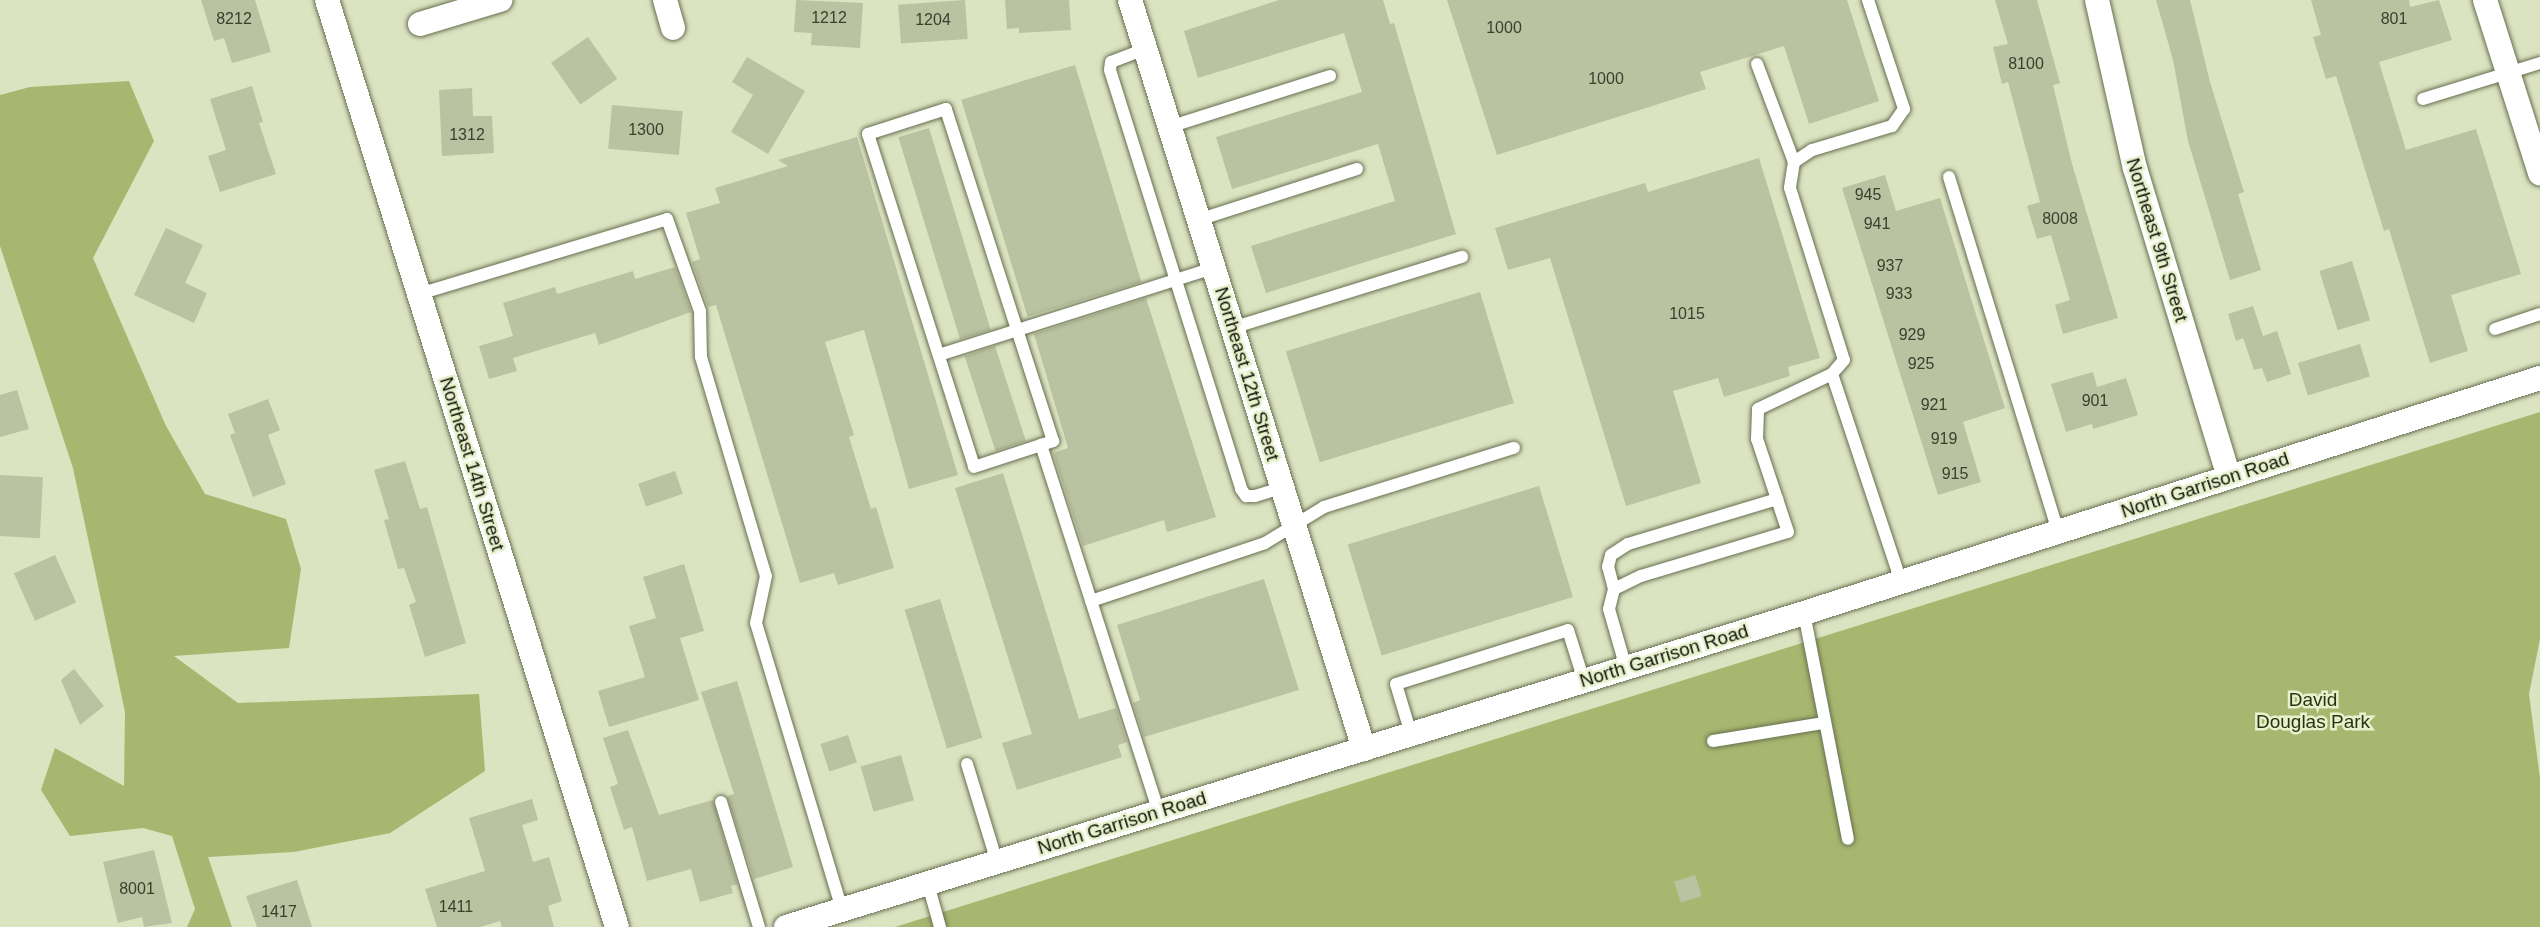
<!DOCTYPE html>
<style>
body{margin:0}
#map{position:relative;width:2540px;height:927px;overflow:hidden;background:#dbe3c1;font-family:Helvetica,sans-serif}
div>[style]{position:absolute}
.green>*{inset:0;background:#a8b76f}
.building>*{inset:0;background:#bac2a1;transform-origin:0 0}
.roads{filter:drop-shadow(0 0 2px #676f50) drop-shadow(0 0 2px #676f50)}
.lane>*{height:12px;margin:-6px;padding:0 6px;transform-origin:6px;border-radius:6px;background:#fff}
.street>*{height:24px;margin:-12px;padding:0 12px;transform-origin:12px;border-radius:12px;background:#fff}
span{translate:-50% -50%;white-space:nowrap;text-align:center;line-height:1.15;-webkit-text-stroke:5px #e8f1ce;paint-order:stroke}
.number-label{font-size:16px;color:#3b3f2e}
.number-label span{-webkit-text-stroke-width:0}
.street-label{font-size:19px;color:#111307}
.park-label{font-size:19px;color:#2c330d}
</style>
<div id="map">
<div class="green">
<i style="clip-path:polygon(129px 81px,154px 141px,93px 258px,166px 426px,205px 494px,286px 519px,301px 569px,289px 648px,174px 656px,238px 703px,479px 694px,485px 771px,390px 833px,294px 852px,208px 857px,232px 927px,187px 927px,195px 909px,172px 836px,143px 828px,70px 836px,41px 790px,55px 748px,124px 786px,125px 712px,73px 468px,0 246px,0 95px,30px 87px)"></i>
<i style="clip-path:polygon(2540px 412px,2540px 639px,2529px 694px,2540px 778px,2540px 927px,895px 927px)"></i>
</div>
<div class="building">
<i style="clip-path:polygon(201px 0,255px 0,271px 52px,232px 63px,224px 38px,214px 41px)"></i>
<i style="clip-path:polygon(796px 0,863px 3px,860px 48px,811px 45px,812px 33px,794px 32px)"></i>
<i style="left:965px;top:0;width:39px;height:67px;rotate:86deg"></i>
<i style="clip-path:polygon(1005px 0,1069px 0,1071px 30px,1019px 33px,1019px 28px,1007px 29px)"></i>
<i style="clip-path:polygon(1279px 0,1383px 0,1390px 24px,1394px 23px,1456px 234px,1266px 293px,1251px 246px,1395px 201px,1378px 144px,1232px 189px,1216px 137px,1362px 92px,1344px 33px,1198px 78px,1184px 31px)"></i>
<i style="clip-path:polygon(1447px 0,1847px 0,1879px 101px,1809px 124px,1784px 46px,1700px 72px,1706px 89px,1497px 155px)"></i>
<i style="clip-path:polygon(1995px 0,2037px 0,2060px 83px,2053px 85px,2072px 164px,2118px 318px,2063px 334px,2055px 305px,2070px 300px,2051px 235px,2037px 239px,2027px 206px,2040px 202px,2008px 82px,2002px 84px,1993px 47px,2008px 44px)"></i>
<i style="clip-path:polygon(2156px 0,2190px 0,2210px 82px,2244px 192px,2238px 194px,2261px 270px,2230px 280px,2188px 141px,2173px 60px)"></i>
<i style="clip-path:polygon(2311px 0,2409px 0,2410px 7px,2439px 0,2452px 40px,2379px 62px,2406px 150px,2476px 129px,2521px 274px,2451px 295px,2468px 351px,2430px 363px,2389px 229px,2384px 231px,2336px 76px,2326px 79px,2313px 37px,2321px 35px)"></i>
<i style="left:588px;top:37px;width:51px;height:45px;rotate:55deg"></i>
<i style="clip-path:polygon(747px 57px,805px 91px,768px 154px,731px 132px,753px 95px,732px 82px)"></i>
<i style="left:1075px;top:65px;width:227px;height:119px;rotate:73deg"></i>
<i style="clip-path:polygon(252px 86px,263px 122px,259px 123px,276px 174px,220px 192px,208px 156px,226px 150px,210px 99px)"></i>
<i style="clip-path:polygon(472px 88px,473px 116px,492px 116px,494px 153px,442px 156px,439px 90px)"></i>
<i style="left:612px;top:105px;width:71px;height:44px;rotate:5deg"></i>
<i style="left:929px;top:128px;width:211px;height:32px;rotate:73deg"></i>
<i style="clip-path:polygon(857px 137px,958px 475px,909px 489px,864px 330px,825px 342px,854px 435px,849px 437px,871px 509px,876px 507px,894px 568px,838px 585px,834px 573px,800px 583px,719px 315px,716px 305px,708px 307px,692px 262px,700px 259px,686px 213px,720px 203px,715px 188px,788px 166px,778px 160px)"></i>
<i style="clip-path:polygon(1759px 158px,1820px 358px,1788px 367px,1790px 376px,1724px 397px,1718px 378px,1673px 391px,1701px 483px,1626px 506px,1550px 258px,1508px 270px,1495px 228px,1645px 183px,1648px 192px)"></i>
<i style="clip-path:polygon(1885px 175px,1896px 211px,1940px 198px,2005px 408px,1963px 422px,1981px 482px,1938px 495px,1842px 188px)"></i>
<i style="clip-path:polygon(166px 228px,203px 245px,185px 283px,207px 293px,194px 323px,134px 295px)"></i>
<i style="left:2352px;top:261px;width:62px;height:34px;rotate:73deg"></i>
<i style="clip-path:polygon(675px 267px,691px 312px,599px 345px,595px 333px,513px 358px,517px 371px,489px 379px,479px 346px,513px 336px,503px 303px,555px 287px,557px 294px,633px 271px,635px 279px)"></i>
<i style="left:1480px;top:292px;width:116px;height:203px;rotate:73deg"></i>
<i style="clip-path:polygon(1146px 298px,1216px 517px,1167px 532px,1164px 520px,1083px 546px,1053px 453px,1068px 448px,1034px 334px)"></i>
<i style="clip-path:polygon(2253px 306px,2263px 336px,2277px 331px,2291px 374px,2267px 382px,2262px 368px,2254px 370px,2243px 338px,2236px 341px,2228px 314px)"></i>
<i style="left:2360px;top:344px;width:34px;height:65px;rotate:73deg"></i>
<i style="left:995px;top:346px;width:100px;height:32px;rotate:72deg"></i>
<i style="clip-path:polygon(2093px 372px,2097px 387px,2126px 378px,2138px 415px,2093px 429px,2092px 424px,2066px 432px,2051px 384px)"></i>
<i style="clip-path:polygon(17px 390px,29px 429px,0 437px,0 395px)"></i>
<i style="clip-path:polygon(268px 399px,280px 430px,268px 435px,286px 484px,253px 497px,230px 435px,235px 433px,228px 414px)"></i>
<i style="clip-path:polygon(405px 461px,420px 509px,427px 507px,466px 643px,425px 657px,409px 605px,416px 602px,404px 568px,398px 569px,384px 520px,389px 519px,374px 470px)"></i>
<i style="left:675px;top:471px;width:24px;height:39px;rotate:71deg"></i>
<i style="clip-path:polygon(1003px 473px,1079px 719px,1116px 708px,1127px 742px,1118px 745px,1122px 757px,1017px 790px,1002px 743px,1032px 734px,955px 488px)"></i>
<i style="left:0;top:475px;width:43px;height:61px;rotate:3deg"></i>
<i style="left:1539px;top:486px;width:116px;height:200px;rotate:73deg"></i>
<i style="left:55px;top:555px;width:52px;height:45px;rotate:66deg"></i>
<i style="clip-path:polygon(684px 564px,704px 631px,680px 638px,699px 700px,609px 727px,598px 691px,645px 677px,629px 626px,656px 618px,643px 577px)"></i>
<i style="clip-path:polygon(1264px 579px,1299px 690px,1144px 737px,1133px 703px,1140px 700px,1117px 625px)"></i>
<i style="left:940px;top:599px;width:145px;height:37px;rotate:73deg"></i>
<i style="clip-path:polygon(74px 669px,104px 706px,80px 725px,61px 680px)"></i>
<i style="clip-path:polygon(737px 681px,793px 867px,754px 879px,727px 796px,734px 794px,701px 692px)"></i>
<i style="clip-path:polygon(628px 730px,659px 815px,713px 800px,737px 884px,731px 886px,733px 893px,700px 902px,691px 869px,647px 881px,632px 827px,624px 830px,610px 787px,618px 784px,603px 738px)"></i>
<i style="left:848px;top:735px;width:29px;height:29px;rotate:72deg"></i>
<i style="left:901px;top:755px;width:47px;height:42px;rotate:74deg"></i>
<i style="clip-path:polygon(532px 799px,538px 820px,522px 825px,533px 862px,549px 857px,562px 901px,548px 906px,554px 927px,502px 927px,500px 921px,480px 927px,437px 927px,425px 889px,485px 871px,469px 818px)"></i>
<i style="clip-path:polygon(154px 850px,172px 923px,144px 927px,142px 917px,118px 923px,103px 862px)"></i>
<i style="left:1695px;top:875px;width:22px;height:22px;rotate:72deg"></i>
<i style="clip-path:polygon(297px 880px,312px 927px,257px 927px,246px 896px)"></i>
</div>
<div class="roads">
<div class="lane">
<i style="left:1868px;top:0;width:115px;rotate:71.7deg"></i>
<i style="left:1904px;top:109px;width:21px;rotate:125deg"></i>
<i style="left:1892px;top:126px;width:84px;rotate:163.3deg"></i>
<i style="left:1812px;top:150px;width:22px;rotate:146deg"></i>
<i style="left:1794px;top:162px;width:26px;rotate:99deg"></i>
<i style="left:1790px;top:188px;width:180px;rotate:72.6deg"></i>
<i style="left:1844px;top:360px;width:18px;rotate:131deg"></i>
<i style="left:1832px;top:374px;width:219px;rotate:71.6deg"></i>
<i style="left:1145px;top:49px;width:36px;rotate:159deg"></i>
<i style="left:1111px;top:62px;width:8px;rotate:97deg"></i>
<i style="left:1110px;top:70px;width:439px;rotate:72.6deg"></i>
<i style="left:1241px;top:489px;width:9px;rotate:54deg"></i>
<i style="left:1246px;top:496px;width:9px"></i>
<i style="left:1255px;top:496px;width:28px;rotate:-17deg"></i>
<i style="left:1757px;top:64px;width:105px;rotate:69.3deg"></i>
<i style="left:2423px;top:99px;width:122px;rotate:-17.1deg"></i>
<i style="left:1169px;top:127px;width:169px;rotate:-17.6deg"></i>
<i style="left:1949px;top:177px;width:371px;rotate:72.9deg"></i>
<i style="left:1198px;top:220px;width:167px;rotate:-17.8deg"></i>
<i style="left:419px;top:294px;width:259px;rotate:-16.8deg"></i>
<i style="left:667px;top:219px;width:98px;rotate:70.3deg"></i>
<i style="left:700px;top:311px;width:46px;rotate:88.8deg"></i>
<i style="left:701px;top:357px;width:228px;rotate:73.5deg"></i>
<i style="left:766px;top:576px;width:48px;rotate:102deg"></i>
<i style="left:756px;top:623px;width:300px;rotate:73.3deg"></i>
<i style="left:1232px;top:328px;width:241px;rotate:-17.2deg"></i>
<i style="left:2495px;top:329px;width:47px;rotate:-18.4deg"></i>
<i style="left:939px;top:355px;width:287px;rotate:-17.6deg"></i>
<i style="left:1041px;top:445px;width:13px;rotate:-18deg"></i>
<i style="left:1053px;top:441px;width:349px;rotate:-107.9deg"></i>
<i style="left:946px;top:109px;width:82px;rotate:162.2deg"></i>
<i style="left:868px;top:134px;width:349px;rotate:72.3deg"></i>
<i style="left:974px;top:467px;width:71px;rotate:-18.2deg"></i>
<i style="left:1041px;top:445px;width:386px;rotate:72.2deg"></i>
<i style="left:1614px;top:589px;width:30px;rotate:-26deg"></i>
<i style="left:1641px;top:576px;width:153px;rotate:-16.7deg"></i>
<i style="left:1788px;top:532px;width:98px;rotate:-108.4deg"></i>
<i style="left:1757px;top:439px;width:30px;rotate:-88deg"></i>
<i style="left:1758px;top:409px;width:82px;rotate:-25.3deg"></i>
<i style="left:1091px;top:601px;width:183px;rotate:-18.4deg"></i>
<i style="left:1265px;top:543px;width:69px;rotate:-31.4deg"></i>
<i style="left:1324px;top:507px;width:199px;rotate:-17.3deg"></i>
<i style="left:1804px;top:613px;width:230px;rotate:79deg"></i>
<i style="left:1626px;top:668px;width:61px;rotate:-106.1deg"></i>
<i style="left:1609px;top:609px;width:21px;rotate:-76deg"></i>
<i style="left:1614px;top:589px;width:23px;rotate:-105deg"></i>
<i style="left:1608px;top:567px;width:12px;rotate:-76deg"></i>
<i style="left:1611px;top:555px;width:20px;rotate:-33deg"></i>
<i style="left:1628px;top:544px;width:156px;rotate:-16.8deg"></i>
<i style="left:1411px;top:734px;width:52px;rotate:-106.7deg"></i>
<i style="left:1396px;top:684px;width:180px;rotate:-17.4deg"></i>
<i style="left:1568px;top:630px;width:53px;rotate:72.6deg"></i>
<i style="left:1713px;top:741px;width:111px;rotate:-9.3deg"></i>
<i style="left:967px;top:764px;width:102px;rotate:73deg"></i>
<i style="left:721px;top:802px;width:131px;rotate:73.1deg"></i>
<i style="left:928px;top:884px;width:45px;rotate:74.4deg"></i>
</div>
<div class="street">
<i style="left:327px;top:0;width:971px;rotate:72.63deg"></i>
<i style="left:665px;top:0;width:29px;rotate:74deg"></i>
<i style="left:1130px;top:0;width:785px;rotate:72.65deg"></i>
<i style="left:2097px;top:0;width:172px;rotate:77.3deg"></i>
<i style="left:2135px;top:168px;width:323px;rotate:73.1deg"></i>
<i style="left:2485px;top:0;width:182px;rotate:72.4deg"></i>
<i style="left:420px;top:24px;width:84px;rotate:-16.7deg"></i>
<i style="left:786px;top:927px;width:1065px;rotate:-17.14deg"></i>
<i style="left:1804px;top:613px;width:773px;rotate:-17.71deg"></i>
</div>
</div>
<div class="number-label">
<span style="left:829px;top:18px">1212</span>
<span style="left:234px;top:19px">8212</span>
<span style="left:2394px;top:19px">801</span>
<span style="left:933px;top:20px">1204</span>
<span style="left:1504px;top:28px">1000</span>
<span style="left:2026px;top:64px">8100</span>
<span style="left:1606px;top:79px">1000</span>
<span style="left:646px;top:130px">1300</span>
<span style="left:467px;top:135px">1312</span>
<span style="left:1868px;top:195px">945</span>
<span style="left:2060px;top:219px">8008</span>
<span style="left:1877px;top:224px">941</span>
<span style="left:1890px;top:266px">937</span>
<span style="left:1899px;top:294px">933</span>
<span style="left:1687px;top:314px">1015</span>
<span style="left:1912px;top:335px">929</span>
<span style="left:1921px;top:364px">925</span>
<span style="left:2095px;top:401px">901</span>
<span style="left:1934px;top:405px">921</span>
<span style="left:1944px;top:439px">919</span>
<span style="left:1955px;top:474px">915</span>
<span style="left:137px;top:889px">8001</span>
<span style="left:456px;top:907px">1411</span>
<span style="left:279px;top:912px">1417</span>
</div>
<div class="street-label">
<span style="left:2157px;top:240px;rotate:73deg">Northeast 9th Street</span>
<span style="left:1247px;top:374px;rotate:73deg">Northeast 12th Street</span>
<span style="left:472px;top:464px;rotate:73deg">Northeast 14th Street</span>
<span style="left:2205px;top:485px;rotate:-18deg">North Garrison Road</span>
<span style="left:1664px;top:656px;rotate:-17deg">North Garrison Road</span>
<span style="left:1122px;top:823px;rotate:-17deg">North Garrison Road</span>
</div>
<div class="park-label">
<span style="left:2313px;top:711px">David<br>Douglas Park</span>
</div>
</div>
